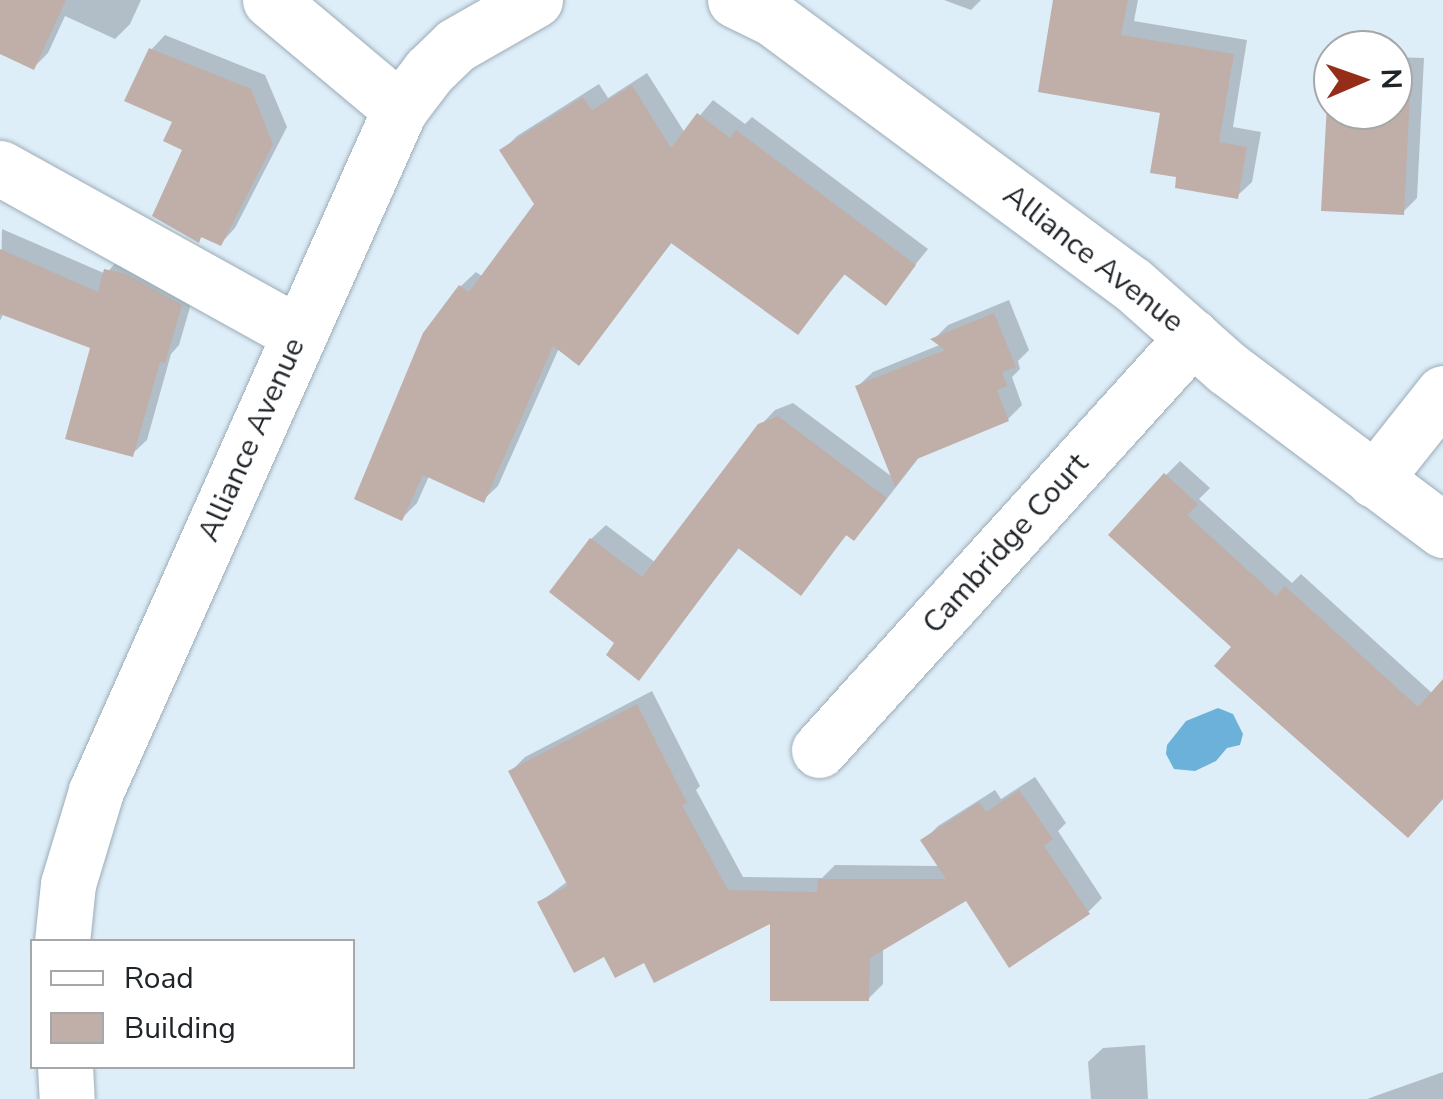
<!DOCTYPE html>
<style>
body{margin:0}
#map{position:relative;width:1443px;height:1099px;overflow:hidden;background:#deeef9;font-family:"Nunito Sans",sans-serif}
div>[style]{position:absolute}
.water>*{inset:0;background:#6bb1d9}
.shadow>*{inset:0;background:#0003}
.building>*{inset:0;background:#c0aea9}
.roads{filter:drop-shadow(0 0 2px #9cacb6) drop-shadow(0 0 2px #9cacb6)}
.minor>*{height:55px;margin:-27.5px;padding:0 27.5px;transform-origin:27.5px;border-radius:27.5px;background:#fff}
span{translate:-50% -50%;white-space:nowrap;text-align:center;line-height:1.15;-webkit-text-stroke:10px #fff;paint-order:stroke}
.street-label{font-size:30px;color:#1e2428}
.legend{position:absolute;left:30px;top:939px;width:325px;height:130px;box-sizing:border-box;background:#fff;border:2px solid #a5a7a9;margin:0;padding:12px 18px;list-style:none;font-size:30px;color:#1e2428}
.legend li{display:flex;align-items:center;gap:20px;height:50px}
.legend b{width:50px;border:2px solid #a5a7a9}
.north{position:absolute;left:1313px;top:30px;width:100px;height:100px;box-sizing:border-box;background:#fff;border:2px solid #a5a7a9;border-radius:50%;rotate:88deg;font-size:28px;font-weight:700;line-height:40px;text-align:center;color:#1e2428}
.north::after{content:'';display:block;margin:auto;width:35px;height:45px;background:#962d19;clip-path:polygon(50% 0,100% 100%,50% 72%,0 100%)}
</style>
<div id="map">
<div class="water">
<i style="clip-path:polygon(1218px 708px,1233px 714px,1243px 734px,1240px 745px,1227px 748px,1216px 761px,1195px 771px,1174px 769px,1166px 754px,1167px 745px,1186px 721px)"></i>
</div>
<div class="shadow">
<i style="clip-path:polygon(0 0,141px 0,130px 24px,115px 39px,65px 16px,48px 53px,34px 67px,0 51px)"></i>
<i style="clip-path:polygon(944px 0,981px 0,971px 10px)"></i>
<i style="clip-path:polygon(1056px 0,1138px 0,1134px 21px,1247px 40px,1233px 127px,1261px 132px,1252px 182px,1237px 196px,1179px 175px,1163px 111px)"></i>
<i style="clip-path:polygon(165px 35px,265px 75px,287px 127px,235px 228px,221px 243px,203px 235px,199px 240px,185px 149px,151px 50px)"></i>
<i style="clip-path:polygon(1393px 57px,1424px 58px,1417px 198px,1403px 212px,1324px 209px,1331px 69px,1333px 110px,1393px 110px)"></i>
<i style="clip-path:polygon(647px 73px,685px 133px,713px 100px,745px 124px,752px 117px,928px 249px,885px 302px,846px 273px,797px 332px,673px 241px,579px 362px,559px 348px,498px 486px,483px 500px,429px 476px,417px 503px,402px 518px,426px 334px,461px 286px,476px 272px,483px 277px,537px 204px,502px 151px,517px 136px,599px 84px,608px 98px)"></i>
<i style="clip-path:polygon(2px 229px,106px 274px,121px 256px,195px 290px,179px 345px,171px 354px,147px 440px,132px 454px,92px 347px,4px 312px,0 321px)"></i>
<i style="clip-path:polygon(1009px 300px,1029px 350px,1018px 361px,1020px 369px,1012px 377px,1022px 405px,1008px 419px,921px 455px,868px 523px,854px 538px,848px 533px,801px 593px,740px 547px,639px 677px,618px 642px,591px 539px,606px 525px,656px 563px,760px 426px,775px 410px,793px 403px,895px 479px,858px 386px,873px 372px,942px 344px,934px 339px,948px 325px)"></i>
<i style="clip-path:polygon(1180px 461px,1210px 488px,1199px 499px,1292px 583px,1301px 574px,1433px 694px,1443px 683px,1443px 797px,1234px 647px,1166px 475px)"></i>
<i style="clip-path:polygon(652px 691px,700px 786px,696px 790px,743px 877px,822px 878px,835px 865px,940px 866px,923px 841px,938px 826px,995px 790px,1001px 799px,1035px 777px,1066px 823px,1058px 831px,1102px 898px,1088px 912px,966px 898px,883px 947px,883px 984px,868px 999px,772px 919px,645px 959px,605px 953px,540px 902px,568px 881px,511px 771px,525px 757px)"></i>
<i style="clip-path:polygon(1145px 1045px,1148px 1099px,1091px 1099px,1088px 1062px,1103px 1048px)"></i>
<i style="clip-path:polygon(1443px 1072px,1443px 1099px,1367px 1099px)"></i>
</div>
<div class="building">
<i style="clip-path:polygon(0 0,66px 0,34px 70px,0 54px)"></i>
<i style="clip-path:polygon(1053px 0,1128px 0,1121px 35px,1234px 54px,1219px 142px,1247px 147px,1238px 199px,1175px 188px,1176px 177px,1150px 173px,1160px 113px,1038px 92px)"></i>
<i style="clip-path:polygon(149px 48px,251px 89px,273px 144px,221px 246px,201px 237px,199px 243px,152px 216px,182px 150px,163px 141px,172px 122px,124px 101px)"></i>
<i style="clip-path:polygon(1329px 68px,1333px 68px,1333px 110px,1393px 110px,1393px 71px,1411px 72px,1404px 215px,1321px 211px)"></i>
<i style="clip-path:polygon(632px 85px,671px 148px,697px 113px,730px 138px,736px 130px,916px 265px,886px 306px,844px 274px,798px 335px,671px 243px,579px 366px,553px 346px,484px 503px,423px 475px,402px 521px,354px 499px,423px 333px,459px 285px,469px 292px,534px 204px,499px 150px,583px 97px,592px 110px)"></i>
<i style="clip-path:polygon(0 249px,98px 292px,104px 269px,126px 274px,182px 305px,165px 363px,160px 362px,133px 457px,65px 439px,90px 348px,0 314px)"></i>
<i style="clip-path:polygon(994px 313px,1016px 367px,1002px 372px,1007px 386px,997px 390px,1009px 421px,917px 459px,895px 487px,855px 386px,945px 350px,930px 339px)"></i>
<i style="clip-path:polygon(778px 416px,887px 498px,854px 541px,846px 535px,801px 596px,738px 548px,639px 681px,606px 655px,614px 643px,549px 592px,590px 538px,642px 577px,758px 424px)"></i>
<i style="clip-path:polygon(1164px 473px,1198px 504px,1187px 515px,1276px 596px,1285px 586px,1418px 707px,1443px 679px,1443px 799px,1408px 838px,1214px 666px,1231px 647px,1108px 535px)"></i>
<i style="clip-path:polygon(637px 704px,687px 803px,682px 805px,728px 890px,817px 892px,818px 879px,946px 879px,920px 840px,979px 802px,986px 812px,1019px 790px,1053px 839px,1044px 846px,1090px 914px,1009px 968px,966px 901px,870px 958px,869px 1001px,770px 1001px,770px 924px,654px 983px,644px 963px,615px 978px,604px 957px,574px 973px,537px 902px,568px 886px,508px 771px)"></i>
</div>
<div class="roads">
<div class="minor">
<i style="left:270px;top:0;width:170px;rotate:40deg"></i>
<i style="left:735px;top:0;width:41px;rotate:25.9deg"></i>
<i style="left:772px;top:18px;width:448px;rotate:36.5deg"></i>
<i style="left:1132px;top:284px;width:127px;rotate:41.5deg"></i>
<i style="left:1227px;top:368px;width:270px;rotate:36.9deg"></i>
<i style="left:0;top:168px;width:342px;rotate:29deg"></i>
<i style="left:1374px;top:480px;width:111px;rotate:-51.6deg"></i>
<i style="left:819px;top:750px;width:557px;rotate:-47.84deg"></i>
<i style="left:62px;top:942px;width:58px;rotate:-84.1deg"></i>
<i style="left:68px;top:884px;width:97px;rotate:-73.2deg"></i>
<i style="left:96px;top:791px;width:747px;rotate:-65.98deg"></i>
<i style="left:400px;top:109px;width:48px;rotate:-52.7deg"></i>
<i style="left:429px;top:71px;width:37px;rotate:-44deg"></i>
<i style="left:456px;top:45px;width:91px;rotate:-29.7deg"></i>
<i style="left:65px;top:1066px;width:33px;rotate:87deg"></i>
</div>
</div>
<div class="street-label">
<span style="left:1093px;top:259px;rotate:38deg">Alliance Avenue</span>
<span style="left:252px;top:440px;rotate:-66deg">Alliance Avenue</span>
<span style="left:1006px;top:544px;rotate:-48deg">Cambridge Court</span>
</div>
<ul class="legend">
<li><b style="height:12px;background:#fff"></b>Road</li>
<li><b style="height:28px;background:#c0aea9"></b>Building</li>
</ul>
<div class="north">N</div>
</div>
